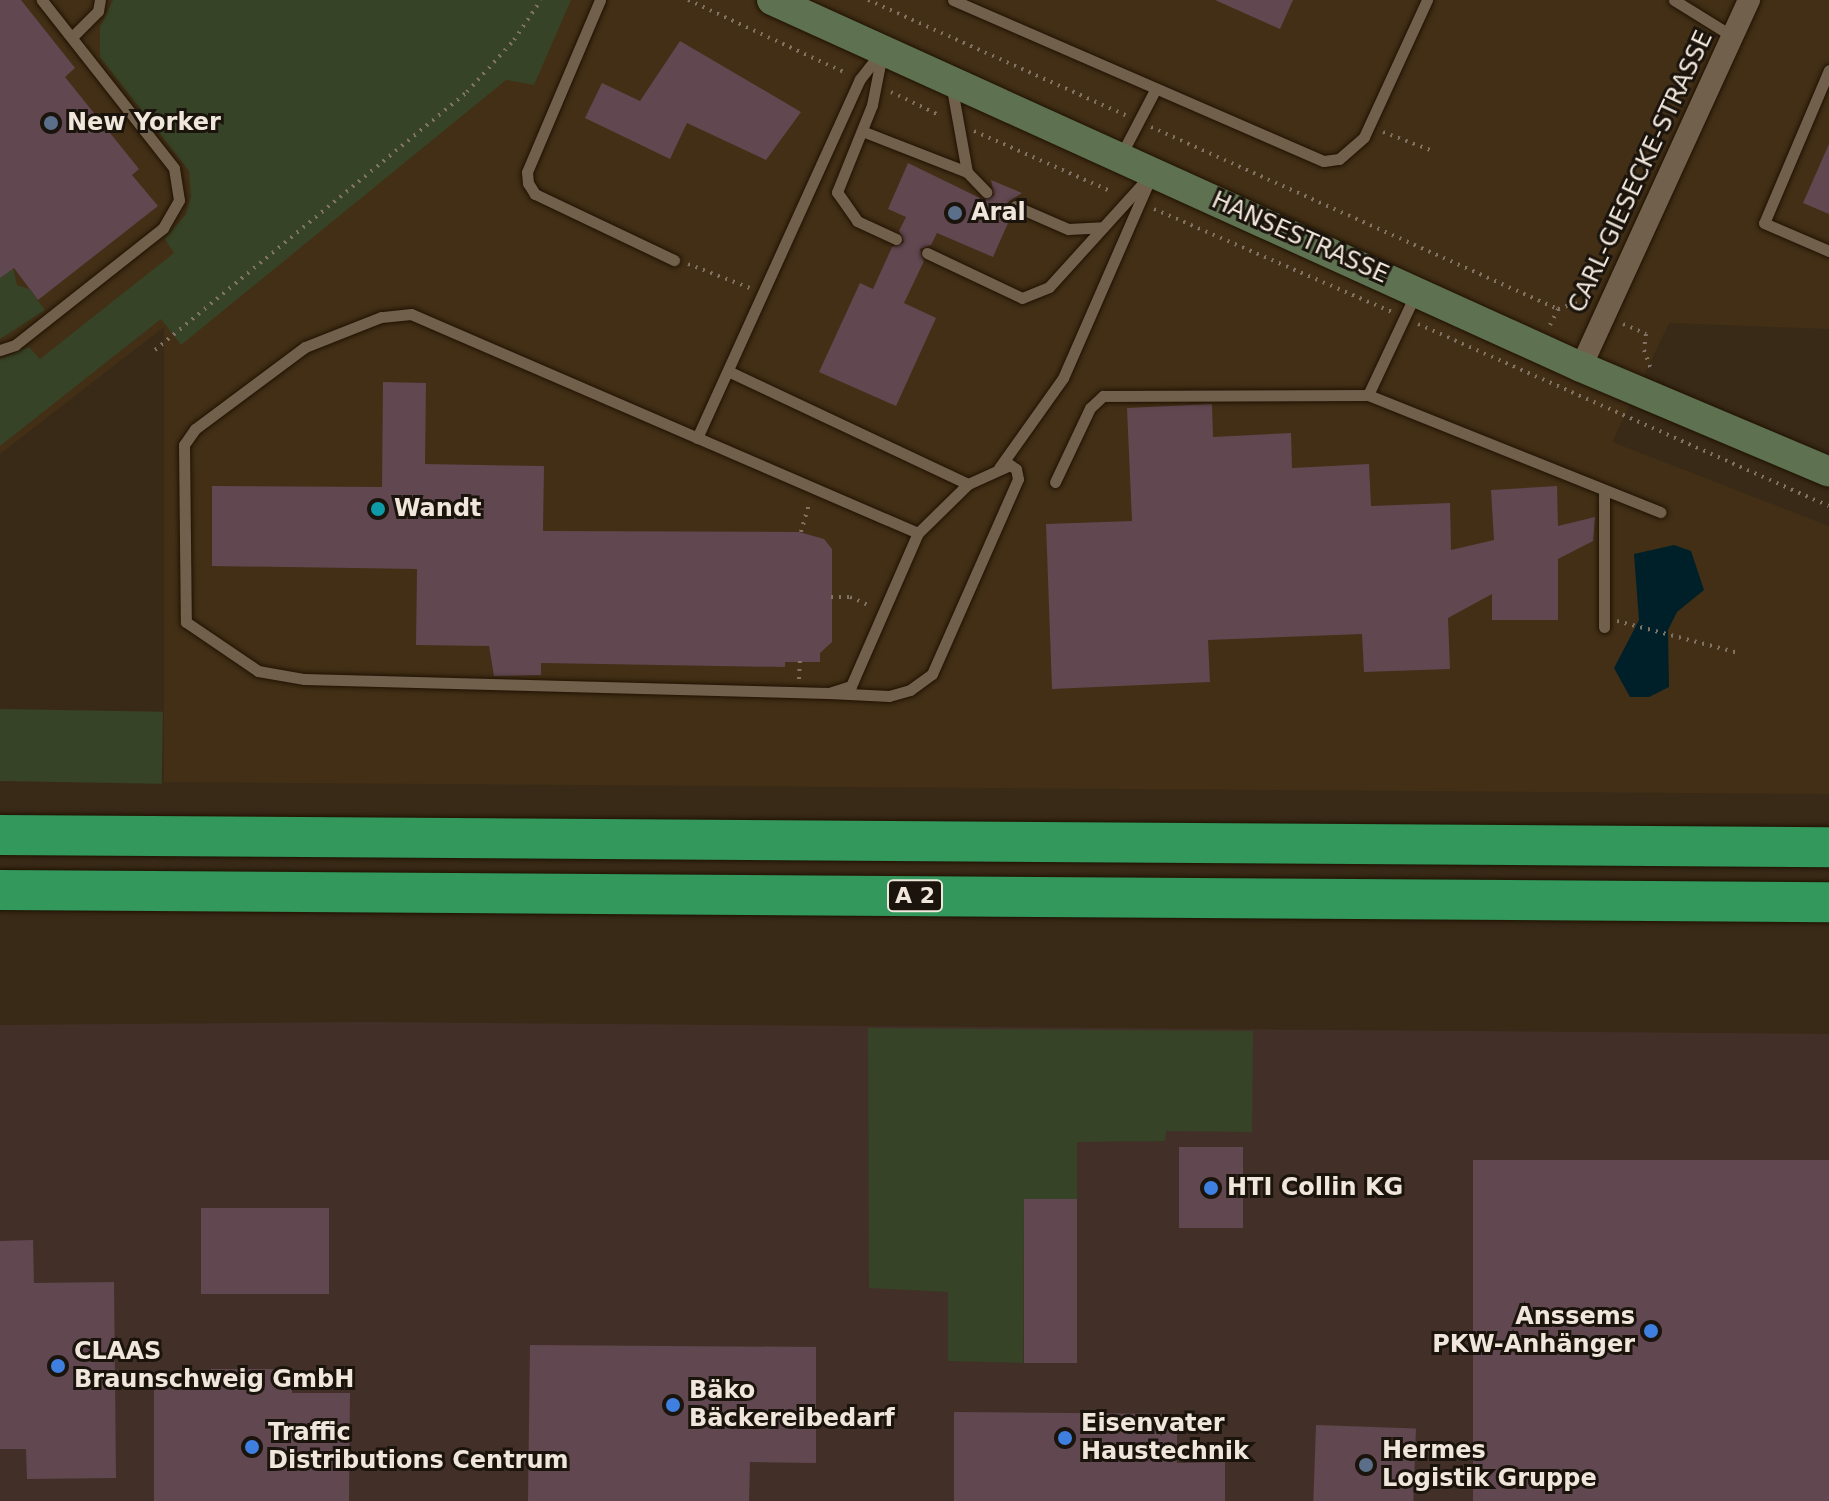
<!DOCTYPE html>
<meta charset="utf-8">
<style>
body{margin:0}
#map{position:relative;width:1829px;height:1501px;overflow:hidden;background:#392a17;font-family:"DejaVu Sans",sans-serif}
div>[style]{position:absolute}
.commercial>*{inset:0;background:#423028}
.built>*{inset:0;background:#422f16}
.green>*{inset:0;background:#374326;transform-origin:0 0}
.water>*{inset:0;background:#002029}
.building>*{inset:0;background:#614750;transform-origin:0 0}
.path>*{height:4px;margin-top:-2px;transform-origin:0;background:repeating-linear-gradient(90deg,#807363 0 2px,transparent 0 8px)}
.roads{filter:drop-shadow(0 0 2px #1f1202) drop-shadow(0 0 2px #1f1202)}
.service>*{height:11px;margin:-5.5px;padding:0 5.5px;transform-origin:5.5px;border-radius:5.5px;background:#71604c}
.minor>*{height:22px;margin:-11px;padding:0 11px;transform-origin:11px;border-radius:11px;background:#71604c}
.secondary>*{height:30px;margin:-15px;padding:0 15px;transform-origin:15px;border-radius:15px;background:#5e7150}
.motorway>*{height:40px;margin:-20px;padding:0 20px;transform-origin:20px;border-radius:20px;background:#32985b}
.dots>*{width:22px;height:22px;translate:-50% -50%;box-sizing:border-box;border:4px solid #1a140c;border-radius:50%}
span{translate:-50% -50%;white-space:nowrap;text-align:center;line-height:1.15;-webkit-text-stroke:6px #1a140c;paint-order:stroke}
.shield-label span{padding:2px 6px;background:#1a140c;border:2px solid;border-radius:6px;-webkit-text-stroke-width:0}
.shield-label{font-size:22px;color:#f0e6db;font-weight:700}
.poi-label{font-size:24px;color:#f0e6db;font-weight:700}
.left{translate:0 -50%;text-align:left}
.right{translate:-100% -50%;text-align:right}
.street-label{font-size:24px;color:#f0e6db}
</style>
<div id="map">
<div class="commercial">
<i style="clip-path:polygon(364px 1022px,1829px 1034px,1829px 1501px,0 1501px,0 1025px)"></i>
</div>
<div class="built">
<i style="clip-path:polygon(0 0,1829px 0,1829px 329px,1669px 323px,1612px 442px,1829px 526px,1829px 794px,164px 782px,164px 327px,0 454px)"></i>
</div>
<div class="green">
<i style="clip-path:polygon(113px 0,571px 0,534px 85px,506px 80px,181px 345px,161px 319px,0 446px,0 359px,29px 347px,40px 359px,174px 253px,165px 239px,186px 214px,191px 197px,189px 171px,100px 57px,100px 27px)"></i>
<i style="clip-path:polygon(13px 268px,17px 285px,29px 289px,45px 310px,0 339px,0 271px)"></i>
<i style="left:0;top:709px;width:163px;height:72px;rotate:1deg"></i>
<i style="clip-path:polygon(868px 1028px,1253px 1031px,1252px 1132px,1166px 1131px,1165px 1141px,1077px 1142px,1077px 1199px,1024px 1200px,1023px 1363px,948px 1361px,948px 1292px,869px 1288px)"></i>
</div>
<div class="water">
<i style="clip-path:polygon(1674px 545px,1691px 551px,1704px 590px,1677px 612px,1668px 630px,1669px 687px,1649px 697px,1630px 697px,1614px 668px,1639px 620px,1634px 554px)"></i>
</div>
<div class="building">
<i style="clip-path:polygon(0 0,21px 0,75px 68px,65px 77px,139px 169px,132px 175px,158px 206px,38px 300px,14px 268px,0 278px)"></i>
<i style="clip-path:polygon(1215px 0,1293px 0,1280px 29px)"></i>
<i style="clip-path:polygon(680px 41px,801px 112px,766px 160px,687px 123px,670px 159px,585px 118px,602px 83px,640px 101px)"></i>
<i style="clip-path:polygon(1829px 144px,1829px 214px,1803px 203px)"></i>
<i style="clip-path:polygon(908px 163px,984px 200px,994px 195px,991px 180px,1022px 193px,1008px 202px,1012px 214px,993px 257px,937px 233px,931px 245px,920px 249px,924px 261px,904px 303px,936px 318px,896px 406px,819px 372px,860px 283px,873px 289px,892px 247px,904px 242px,899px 231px,906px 217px,888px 209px)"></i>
<i style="clip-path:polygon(383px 382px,426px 383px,425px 464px,544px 466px,543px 531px,799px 532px,824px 539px,832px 549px,832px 642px,820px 653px,820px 662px,785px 662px,785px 667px,541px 663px,541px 675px,494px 676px,489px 646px,416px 645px,417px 569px,212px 566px,212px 486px,382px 487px)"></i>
<i style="clip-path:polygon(1212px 404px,1213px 437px,1291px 433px,1292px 468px,1369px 464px,1371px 506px,1450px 503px,1451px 550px,1494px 540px,1491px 490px,1557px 486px,1558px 526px,1595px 517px,1593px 541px,1558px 559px,1558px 620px,1492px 620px,1492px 594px,1448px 618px,1450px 669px,1364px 672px,1362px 634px,1208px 640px,1210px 682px,1052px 689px,1046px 524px,1132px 521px,1127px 408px)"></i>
<i style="left:1179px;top:1147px;width:64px;height:81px"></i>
<i style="left:1473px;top:1160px;width:356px;height:341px"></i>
<i style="left:1024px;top:1199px;width:53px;height:164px"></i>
<i style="left:201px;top:1208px;width:128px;height:86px"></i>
<i style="clip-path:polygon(33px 1240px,34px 1283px,114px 1282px,116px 1478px,27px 1479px,26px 1449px,0 1449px,0 1241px)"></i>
<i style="clip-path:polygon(530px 1345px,816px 1347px,816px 1463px,750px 1462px,749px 1501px,528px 1501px)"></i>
<i style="clip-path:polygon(211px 1369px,292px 1369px,292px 1393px,350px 1393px,349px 1501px,154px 1501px,154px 1384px,211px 1384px)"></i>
<i style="clip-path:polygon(954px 1412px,1177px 1414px,1177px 1463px,1225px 1462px,1225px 1501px,954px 1501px)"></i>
<i style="left:1316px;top:1425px;width:100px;height:76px;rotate:2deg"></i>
</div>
<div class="path">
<i style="left:688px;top:0;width:174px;rotate:24.8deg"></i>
<i style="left:868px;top:0;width:282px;rotate:24.1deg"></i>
<i style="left:891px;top:92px;width:55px;rotate:25.6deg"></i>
<i style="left:1151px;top:127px;width:446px;rotate:24.1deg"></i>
<i style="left:1558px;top:309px;width:18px;rotate:-19deg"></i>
<i style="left:1575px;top:303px;width:11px;rotate:22deg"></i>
<i style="left:974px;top:131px;width:151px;rotate:23.8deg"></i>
<i style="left:1383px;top:132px;width:53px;rotate:20.8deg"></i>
<i style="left:1154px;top:209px;width:259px;rotate:23.4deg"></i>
<i style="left:688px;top:264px;width:66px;rotate:21.2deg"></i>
<i style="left:1418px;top:324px;width:449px;rotate:23.9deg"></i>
<i style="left:1623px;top:324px;width:25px;rotate:23deg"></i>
<i style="left:1646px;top:334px;width:16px;rotate:97deg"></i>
<i style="left:1644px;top:350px;width:20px;rotate:70deg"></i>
<i style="left:1550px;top:325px;width:18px;rotate:-63deg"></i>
<i style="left:155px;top:350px;width:405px;rotate:-39.6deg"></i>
<i style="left:467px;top:92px;width:70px;rotate:-47.9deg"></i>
<i style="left:514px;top:40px;width:48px;rotate:-56deg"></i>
<i style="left:801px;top:532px;width:32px;rotate:-74deg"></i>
<i style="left:831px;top:597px;width:19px"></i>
<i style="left:850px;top:597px;width:22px;rotate:24deg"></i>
<i style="left:1617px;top:621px;width:126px;rotate:14.7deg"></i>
<i style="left:799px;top:679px;width:21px;rotate:-87deg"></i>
</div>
<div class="roads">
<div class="service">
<i style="left:600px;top:0;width:187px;rotate:113deg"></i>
<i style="left:527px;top:172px;width:11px;rotate:85deg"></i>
<i style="left:528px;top:183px;width:13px;rotate:58deg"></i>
<i style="left:535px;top:194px;width:154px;rotate:25.4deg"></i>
<i style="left:953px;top:0;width:404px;rotate:23.5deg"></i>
<i style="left:1324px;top:161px;width:15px;rotate:-8deg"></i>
<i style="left:1339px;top:159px;width:33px;rotate:-41deg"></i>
<i style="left:1364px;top:137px;width:151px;rotate:-65.3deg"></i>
<i style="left:1674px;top:0;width:68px;rotate:31.8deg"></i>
<i style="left:72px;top:37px;width:37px;rotate:-45deg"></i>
<i style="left:98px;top:11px;width:11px;rotate:-80deg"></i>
<i style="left:882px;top:54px;width:52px;rotate:101.1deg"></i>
<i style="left:872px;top:105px;width:94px;rotate:111.9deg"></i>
<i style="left:837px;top:192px;width:35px;rotate:55deg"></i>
<i style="left:857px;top:221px;width:43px;rotate:24.8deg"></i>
<i style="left:1829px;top:70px;width:166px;rotate:113deg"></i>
<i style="left:1764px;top:223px;width:71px;rotate:23.3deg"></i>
<i style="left:862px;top:131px;width:113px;rotate:21.3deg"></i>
<i style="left:967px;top:172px;width:90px;rotate:-100.2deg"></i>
<i style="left:1120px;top:157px;width:76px;rotate:-62.4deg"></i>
<i style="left:967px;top:172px;width:28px;rotate:46deg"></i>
<i style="left:1015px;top:206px;width:58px;rotate:23.5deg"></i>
<i style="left:1068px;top:229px;width:35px;rotate:-3deg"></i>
<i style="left:927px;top:253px;width:105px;rotate:25.3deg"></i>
<i style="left:1022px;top:298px;width:29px;rotate:-22deg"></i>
<i style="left:1049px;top:287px;width:143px;rotate:-47.8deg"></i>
<i style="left:1415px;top:295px;width:110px;rotate:115.2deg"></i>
<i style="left:1368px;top:395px;width:315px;rotate:21.8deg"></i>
<i style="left:0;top:350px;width:16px;rotate:-18deg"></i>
<i style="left:15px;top:345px;width:189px;rotate:-38.3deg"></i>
<i style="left:163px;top:228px;width:32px;rotate:-60deg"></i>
<i style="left:179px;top:200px;width:32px;rotate:-99deg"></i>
<i style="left:174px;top:168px;width:214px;rotate:-128.2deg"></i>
<i style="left:730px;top:372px;width:263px;rotate:25.2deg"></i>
<i style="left:697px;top:438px;width:394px;rotate:-65.6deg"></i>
<i style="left:860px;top:79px;width:33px;rotate:-52deg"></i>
<i style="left:999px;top:468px;width:110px;rotate:-54.6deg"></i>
<i style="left:1063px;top:378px;width:225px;rotate:-66.4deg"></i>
<i style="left:1055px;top:482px;width:82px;rotate:-64.7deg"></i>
<i style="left:1090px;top:408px;width:18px;rotate:-43deg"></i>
<i style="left:1103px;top:396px;width:265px;rotate:-0.2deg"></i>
<i style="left:1604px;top:627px;width:137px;rotate:-90deg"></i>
<i style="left:829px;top:693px;width:60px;rotate:2.9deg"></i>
<i style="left:889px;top:696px;width:22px;rotate:-16deg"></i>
<i style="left:910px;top:690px;width:27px;rotate:-36deg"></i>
<i style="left:932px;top:674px;width:213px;rotate:-66.2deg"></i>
<i style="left:1018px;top:479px;width:10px;rotate:-101deg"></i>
<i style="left:1016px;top:469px;width:7px;rotate:-146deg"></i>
<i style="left:1010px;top:465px;width:46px;rotate:155.7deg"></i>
<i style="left:968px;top:484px;width:70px;rotate:135.6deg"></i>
<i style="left:918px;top:533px;width:552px;rotate:-156.64deg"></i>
<i style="left:411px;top:314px;width:30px;rotate:174deg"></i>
<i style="left:381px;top:317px;width:82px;rotate:158.5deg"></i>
<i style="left:305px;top:347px;width:137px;rotate:143.3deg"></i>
<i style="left:195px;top:429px;width:19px;rotate:125deg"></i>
<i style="left:184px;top:445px;width:177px;rotate:89.4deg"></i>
<i style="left:186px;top:622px;width:87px;rotate:34.2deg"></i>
<i style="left:258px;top:671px;width:47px;rotate:9.9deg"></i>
<i style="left:304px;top:679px;width:525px;rotate:1.53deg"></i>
<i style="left:829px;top:693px;width:23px;rotate:-18deg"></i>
<i style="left:851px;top:686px;width:167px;rotate:-66.4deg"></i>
</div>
<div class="minor">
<i style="left:1581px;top:367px;width:404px;rotate:-65.4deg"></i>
</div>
<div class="secondary">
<i style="left:772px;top:0;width:888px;rotate:24.4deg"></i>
<i style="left:1581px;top:367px;width:269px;rotate:22.9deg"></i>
</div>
<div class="motorway">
<i style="left:0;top:835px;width:1829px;rotate:0.38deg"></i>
<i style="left:0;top:890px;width:1829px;rotate:0.38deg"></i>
</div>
</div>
<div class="dots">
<i style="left:51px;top:123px;background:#5c6f8a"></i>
<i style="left:955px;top:213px;background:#5c6f8a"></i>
<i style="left:378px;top:509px;background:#0f9aa8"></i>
<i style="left:1211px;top:1188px;background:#3f7fe0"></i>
<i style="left:1651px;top:1331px;background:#3f7fe0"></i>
<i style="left:58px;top:1366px;background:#3f7fe0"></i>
<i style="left:673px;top:1405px;background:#3f7fe0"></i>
<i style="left:1065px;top:1438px;background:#3f7fe0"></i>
<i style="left:252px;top:1447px;background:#3f7fe0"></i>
<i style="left:1366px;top:1465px;background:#5c6f8a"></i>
</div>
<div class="shield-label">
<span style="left:915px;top:896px">A 2</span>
</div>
<div class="poi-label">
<span class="left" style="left:67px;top:123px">New Yorker</span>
<span class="left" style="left:971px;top:213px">Aral</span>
<span class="left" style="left:394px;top:509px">Wandt</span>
<span class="left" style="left:1227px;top:1188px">HTI Collin KG</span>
<span class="right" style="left:1635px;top:1331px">Anssems<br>PKW-Anhänger</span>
<span class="left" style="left:74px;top:1366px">CLAAS<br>Braunschweig GmbH</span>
<span class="left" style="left:689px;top:1405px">Bäko<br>Bäckereibedarf</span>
<span class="left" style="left:1081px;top:1438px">Eisenvater<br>Haustechnik</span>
<span class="left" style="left:268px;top:1447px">Traffic<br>Distributions Centrum</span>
<span class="left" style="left:1382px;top:1465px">Hermes<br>Logistik Gruppe</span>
</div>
<div class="street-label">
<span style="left:1641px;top:172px;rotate:-65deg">CARL-GIESECKE-STRASSE</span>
<span style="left:1300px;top:238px;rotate:24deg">HANSESTRASSE</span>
</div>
</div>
